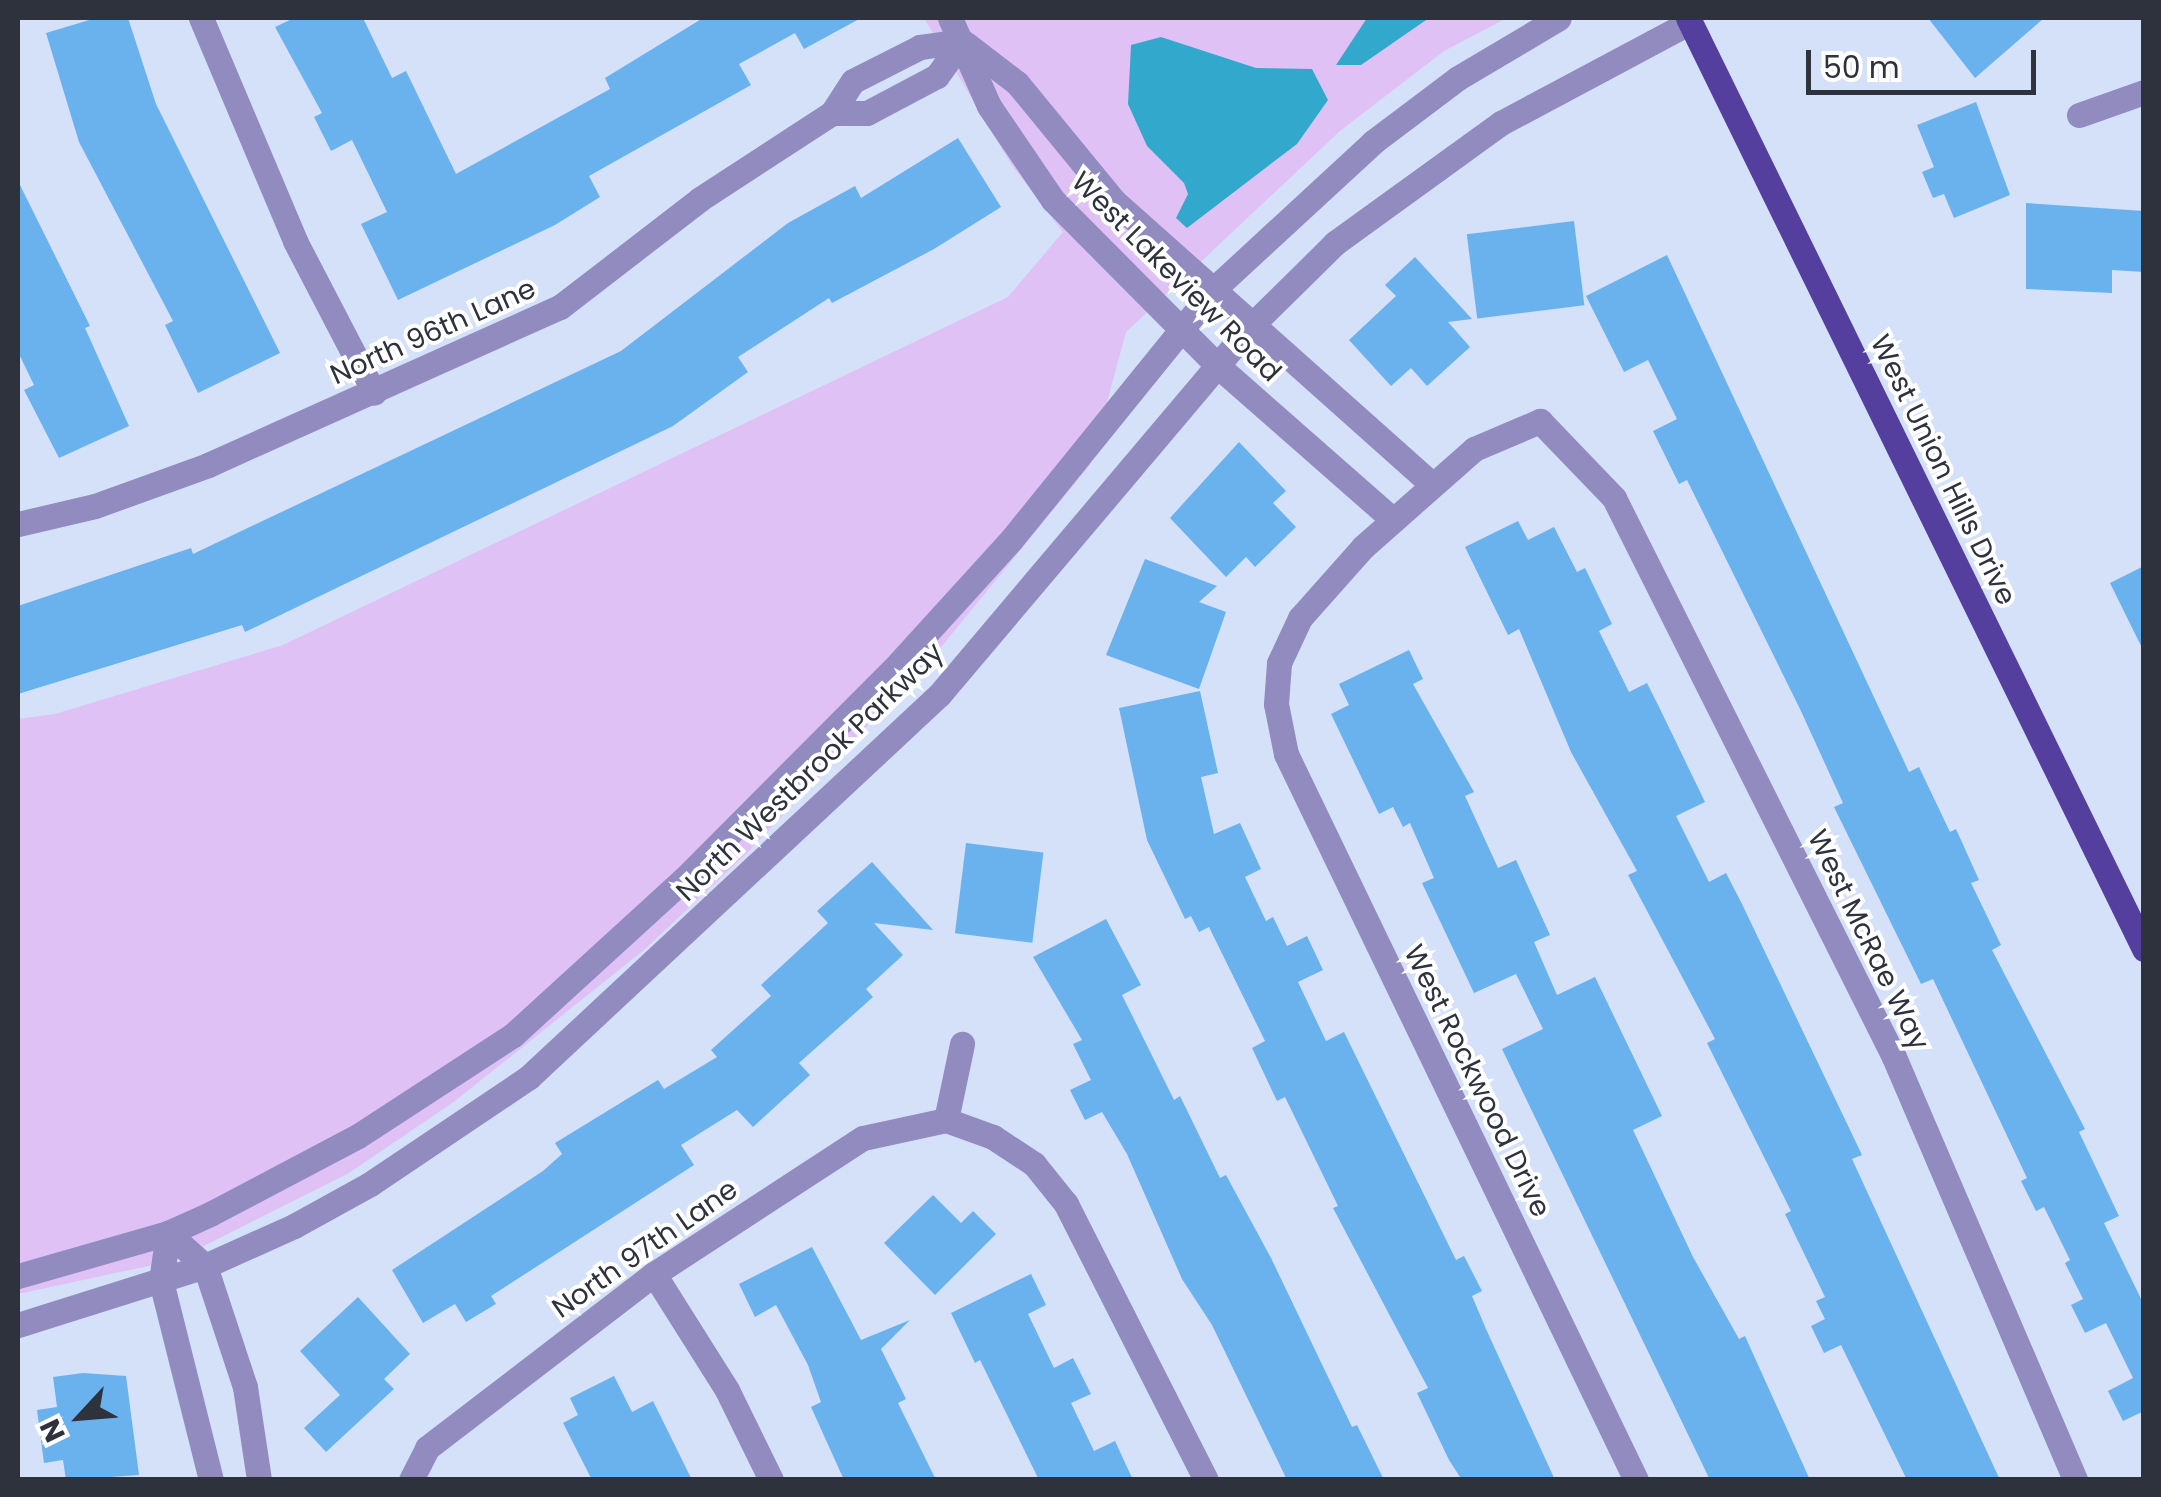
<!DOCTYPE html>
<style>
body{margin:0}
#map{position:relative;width:2161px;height:1497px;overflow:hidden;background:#d5e0f9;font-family:Poppins,sans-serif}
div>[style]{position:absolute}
.green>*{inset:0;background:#e0c1f5}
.water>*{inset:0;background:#32a9cc}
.building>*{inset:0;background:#6ab2ee;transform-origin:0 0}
.minor>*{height:25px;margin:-12.5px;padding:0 12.5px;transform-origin:12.5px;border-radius:12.5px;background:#918bc0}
.major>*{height:25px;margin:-12.5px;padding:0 12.5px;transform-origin:12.5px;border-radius:12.5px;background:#553f9e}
span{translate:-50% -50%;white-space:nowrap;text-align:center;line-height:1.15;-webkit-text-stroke:8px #fff;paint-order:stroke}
.street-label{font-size:28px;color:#2e323c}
.frame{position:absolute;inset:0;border:20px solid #2e323c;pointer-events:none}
.north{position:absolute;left:30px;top:1367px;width:100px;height:100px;-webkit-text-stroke:8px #fff;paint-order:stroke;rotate:244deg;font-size:28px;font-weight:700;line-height:40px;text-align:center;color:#2e323c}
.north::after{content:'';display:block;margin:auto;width:35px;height:45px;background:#2e323c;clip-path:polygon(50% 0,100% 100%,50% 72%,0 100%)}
.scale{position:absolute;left:1806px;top:50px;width:230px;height:45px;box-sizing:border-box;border:5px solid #2e323c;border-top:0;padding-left:12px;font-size:30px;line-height:35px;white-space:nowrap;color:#2e323c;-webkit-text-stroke:8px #fff;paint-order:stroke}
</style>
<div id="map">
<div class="green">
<i style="clip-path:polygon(924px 18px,1507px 18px,1444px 51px,1340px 131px,1126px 332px,1090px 465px,942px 646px,748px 852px,644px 950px,455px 1101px,349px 1173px,176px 1260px,18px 1294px,18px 719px,55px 714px,283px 645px,1008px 297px,1063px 232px,1011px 164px)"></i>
</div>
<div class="water">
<i style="clip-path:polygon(1367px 18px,1429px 18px,1361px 65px,1336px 65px)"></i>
<i style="clip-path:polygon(1161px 37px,1256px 68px,1312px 69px,1328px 100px,1297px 144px,1187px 228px,1176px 218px,1188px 194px,1184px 183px,1147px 146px,1128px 104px,1131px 45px)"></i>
</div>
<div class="building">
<i style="clip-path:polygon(96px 18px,128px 18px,156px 104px,280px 353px,198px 393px,165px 325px,173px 321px,79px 142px,46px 33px)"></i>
<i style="clip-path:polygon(294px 18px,363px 18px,392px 78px,406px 71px,456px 174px,610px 89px,605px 78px,703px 18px,861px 18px,804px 49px,795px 33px,739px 64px,751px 85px,589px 176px,600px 197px,555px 225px,398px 300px,361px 224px,387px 212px,352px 140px,331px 151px,314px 117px,322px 113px,275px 27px)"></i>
<i style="clip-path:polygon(1928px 18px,2044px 18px,1975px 78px)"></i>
<i style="clip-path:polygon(1976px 102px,2010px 195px,1954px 218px,1944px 194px,1933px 198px,1922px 172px,1934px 167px,1917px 125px)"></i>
<i style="clip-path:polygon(958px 138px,1001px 207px,934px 249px,832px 303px,829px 298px,738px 357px,748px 372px,673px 426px,245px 632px,242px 625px,18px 694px,18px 606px,191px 548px,193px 554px,621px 351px,788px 223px,855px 186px,861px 198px)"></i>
<i style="clip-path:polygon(18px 181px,90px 326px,85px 328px,129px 426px,59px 458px,24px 390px,34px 385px,18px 352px)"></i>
<i style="clip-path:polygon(2026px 203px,2144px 211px,2144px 272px,2112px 270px,2112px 293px,2026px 289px)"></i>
<i style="left:1574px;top:221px;width:85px;height:108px;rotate:83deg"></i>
<i style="clip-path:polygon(1667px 255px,1909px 772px,1919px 767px,1950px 832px,1956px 829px,1979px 880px,1971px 883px,2001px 945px,1992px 950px,2085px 1129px,2079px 1132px,2119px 1216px,2104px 1223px,2144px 1305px,2144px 1411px,2123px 1421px,2108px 1391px,2133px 1378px,2106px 1323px,2085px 1333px,2071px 1305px,2083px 1299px,2065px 1263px,2070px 1260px,2044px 1207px,2036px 1211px,2021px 1181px,2027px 1178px,1933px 979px,1921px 984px,1834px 807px,1843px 803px,1800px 709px,1687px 480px,1679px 484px,1653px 431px,1677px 419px,1648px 360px,1624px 372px,1586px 296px)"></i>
<i style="clip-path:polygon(1415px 257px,1472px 319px,1448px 322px,1470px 347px,1427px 386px,1411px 368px,1391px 386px,1349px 340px,1396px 296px,1385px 285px)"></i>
<i style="clip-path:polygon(1239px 442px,1286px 491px,1273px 503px,1296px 527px,1255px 567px,1246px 557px,1226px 577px,1170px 518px)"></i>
<i style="clip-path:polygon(1518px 521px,1528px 540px,1554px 527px,1577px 572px,1585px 568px,1612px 624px,1599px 631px,1629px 692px,1647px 683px,1661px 711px,1705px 802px,1676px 816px,1709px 882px,1726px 873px,1742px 904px,1862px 1155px,1852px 1159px,2000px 1480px,1907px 1480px,1841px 1345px,1824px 1353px,1811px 1326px,1825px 1319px,1816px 1301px,1825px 1297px,1785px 1214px,1791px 1211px,1707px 1043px,1715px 1039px,1628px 875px,1637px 871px,1571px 752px,1519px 629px,1508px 635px,1465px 547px)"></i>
<i style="clip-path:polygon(1145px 559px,1217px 586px,1199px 602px,1226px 612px,1199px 689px,1106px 655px)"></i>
<i style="clip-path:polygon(2144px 566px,2144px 652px,2110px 583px)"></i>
<i style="clip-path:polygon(1409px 650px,1423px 679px,1413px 684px,1474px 792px,1465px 796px,1498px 868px,1516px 860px,1550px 935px,1534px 942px,1557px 995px,1595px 977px,1662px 1116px,1633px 1130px,1693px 1257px,1739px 1339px,1745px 1336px,1810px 1480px,1710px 1480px,1502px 1049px,1543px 1029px,1516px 974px,1474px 993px,1422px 883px,1434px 878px,1410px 823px,1403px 827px,1393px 807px,1379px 814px,1331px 714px,1349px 705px,1339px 684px)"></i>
<i style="clip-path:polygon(1200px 691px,1218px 773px,1201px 777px,1214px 834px,1240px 823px,1261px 869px,1245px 877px,1266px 921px,1273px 917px,1287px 946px,1307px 936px,1323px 970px,1298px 982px,1326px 1041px,1344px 1032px,1456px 1260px,1464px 1256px,1482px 1291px,1472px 1296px,1486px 1329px,1555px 1480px,1462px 1480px,1449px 1460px,1417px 1393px,1428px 1388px,1333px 1208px,1338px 1206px,1285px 1097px,1277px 1101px,1252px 1048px,1265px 1041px,1209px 927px,1199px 932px,1191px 916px,1185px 919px,1147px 840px,1119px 708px)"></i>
<i style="left:966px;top:843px;width:78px;height:91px;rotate:7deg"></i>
<i style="clip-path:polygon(872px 862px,933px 930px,874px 923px,903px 955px,866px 989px,873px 997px,799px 1063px,810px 1075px,753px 1127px,737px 1110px,681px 1145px,694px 1165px,491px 1296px,496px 1304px,466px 1322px,455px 1304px,423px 1323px,392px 1270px,543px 1171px,562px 1154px,555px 1143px,658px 1080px,664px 1089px,717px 1057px,711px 1050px,771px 996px,761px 985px,828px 923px,817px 911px)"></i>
<i style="clip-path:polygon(1106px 919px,1141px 985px,1122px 995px,1174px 1100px,1180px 1096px,1220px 1178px,1226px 1175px,1271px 1258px,1352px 1427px,1357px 1425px,1384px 1480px,1287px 1480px,1212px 1325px,1182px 1279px,1127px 1154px,1102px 1112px,1085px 1120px,1070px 1090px,1091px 1080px,1073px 1044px,1082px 1040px,1033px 957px)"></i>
<i style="clip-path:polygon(933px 1195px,961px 1223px,973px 1211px,996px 1234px,935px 1295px,884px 1243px)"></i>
<i style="clip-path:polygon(812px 1247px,861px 1340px,910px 1320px,881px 1349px,906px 1399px,898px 1403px,936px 1480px,844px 1480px,811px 1407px,821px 1402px,808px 1365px,776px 1305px,755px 1317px,739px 1284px)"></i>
<i style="clip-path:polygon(1031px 1274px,1046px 1305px,1028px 1314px,1054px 1368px,1073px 1358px,1091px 1394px,1071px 1403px,1094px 1451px,1115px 1441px,1133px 1480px,1039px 1480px,980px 1360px,975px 1363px,951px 1313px)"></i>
<i style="clip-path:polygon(358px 1297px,410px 1354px,384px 1379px,394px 1389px,326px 1452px,304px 1428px,340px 1395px,300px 1351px)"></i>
<i style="clip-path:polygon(83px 1373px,126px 1376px,139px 1475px,66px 1480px,63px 1460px,44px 1463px,37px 1410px,57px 1407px,53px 1377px)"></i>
<i style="clip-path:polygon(614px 1376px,632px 1412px,653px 1401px,692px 1480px,592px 1480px,563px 1423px,578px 1415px,570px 1398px)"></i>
</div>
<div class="minor">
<i style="left:201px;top:18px;width:242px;rotate:67.1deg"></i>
<i style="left:295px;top:241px;width:171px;rotate:62.5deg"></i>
<i style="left:950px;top:18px;width:96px;rotate:66.1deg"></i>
<i style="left:989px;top:106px;width:114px;rotate:55.8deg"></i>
<i style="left:1053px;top:200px;width:235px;rotate:45.2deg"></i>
<i style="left:1219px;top:367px;width:232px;rotate:41.3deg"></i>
<i style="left:966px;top:44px;width:64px;rotate:37.4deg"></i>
<i style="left:1017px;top:83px;width:153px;rotate:50.6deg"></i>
<i style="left:1114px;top:201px;width:427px;rotate:41.7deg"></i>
<i style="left:832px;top:113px;width:35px"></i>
<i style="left:867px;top:113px;width:79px;rotate:-27.9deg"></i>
<i style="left:937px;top:76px;width:43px;rotate:-54.5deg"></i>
<i style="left:2079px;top:115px;width:69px;rotate:-19.5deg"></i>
<i style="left:18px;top:524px;width:79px;rotate:-13.2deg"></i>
<i style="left:95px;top:506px;width:120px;rotate:-19.9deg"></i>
<i style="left:208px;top:465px;width:386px;rotate:-24.2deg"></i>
<i style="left:560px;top:307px;width:177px;rotate:-37.6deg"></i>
<i style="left:700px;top:199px;width:158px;rotate:-33.1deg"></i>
<i style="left:832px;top:113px;width:38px;rotate:-57deg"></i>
<i style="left:853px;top:81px;width:75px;rotate:-26.9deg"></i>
<i style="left:920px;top:47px;width:42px;rotate:-8.1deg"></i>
<i style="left:946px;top:1120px;width:78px;rotate:-78.1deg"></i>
<i style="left:168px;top:1233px;width:50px;rotate:41.7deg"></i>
<i style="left:205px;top:1266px;width:127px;rotate:71.7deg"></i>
<i style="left:245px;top:1387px;width:94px;rotate:81.4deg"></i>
<i style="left:168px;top:1233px;width:49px;rotate:98.3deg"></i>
<i style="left:161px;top:1281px;width:205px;rotate:75.9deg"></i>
<i style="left:654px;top:1274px;width:137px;rotate:57.8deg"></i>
<i style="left:727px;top:1390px;width:100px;rotate:63.9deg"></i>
<i style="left:18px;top:1276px;width:156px;rotate:-16deg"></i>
<i style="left:168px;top:1233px;width:46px;rotate:-24.3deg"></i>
<i style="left:210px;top:1214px;width:167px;rotate:-27.8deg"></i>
<i style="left:358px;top:1136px;width:185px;rotate:-33.1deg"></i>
<i style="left:513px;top:1035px;width:231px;rotate:-42.4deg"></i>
<i style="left:684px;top:879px;width:306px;rotate:-45.1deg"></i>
<i style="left:900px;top:662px;width:165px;rotate:-47.7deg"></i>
<i style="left:1011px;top:540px;width:324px;rotate:-51deg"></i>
<i style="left:1215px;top:288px;width:215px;rotate:-42.7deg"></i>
<i style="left:1373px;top:142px;width:106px;rotate:-37deg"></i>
<i style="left:1458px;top:78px;width:117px;rotate:-30.7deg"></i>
<i style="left:18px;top:1325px;width:196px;rotate:-17.5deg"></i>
<i style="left:205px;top:1266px;width:98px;rotate:-24.2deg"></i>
<i style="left:294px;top:1226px;width:87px;rotate:-28.9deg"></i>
<i style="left:370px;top:1184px;width:192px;rotate:-33.9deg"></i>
<i style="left:529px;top:1077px;width:560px;rotate:-42.98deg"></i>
<i style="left:939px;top:695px;width:486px;rotate:-49.8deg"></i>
<i style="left:1253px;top:324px;width:115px;rotate:-44.6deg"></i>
<i style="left:1335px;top:243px;width:205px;rotate:-35.9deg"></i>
<i style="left:1501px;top:123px;width:214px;rotate:-28.1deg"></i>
<i style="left:411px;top:1480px;width:36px;rotate:-63deg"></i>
<i style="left:427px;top:1448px;width:286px;rotate:-37.5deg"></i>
<i style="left:654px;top:1274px;width:249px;rotate:-33.1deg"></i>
<i style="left:863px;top:1138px;width:85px;rotate:-12.2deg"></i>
<i style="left:946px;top:1120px;width:50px;rotate:19.9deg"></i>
<i style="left:993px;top:1137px;width:49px;rotate:33.4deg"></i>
<i style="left:1034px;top:1164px;width:51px;rotate:51.3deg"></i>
<i style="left:1066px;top:1204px;width:309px;rotate:63.1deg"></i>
<i style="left:1636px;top:1480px;width:806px;rotate:-115.74deg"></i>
<i style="left:1286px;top:754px;width:51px;rotate:-101.3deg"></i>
<i style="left:1276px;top:704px;width:41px;rotate:-85.8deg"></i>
<i style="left:1279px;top:663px;width:50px;rotate:-65deg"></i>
<i style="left:1300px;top:618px;width:95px;rotate:-48.4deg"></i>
<i style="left:1363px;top:547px;width:148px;rotate:-41.4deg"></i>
<i style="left:1474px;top:449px;width:72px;rotate:-23deg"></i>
<i style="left:1540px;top:421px;width:107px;rotate:46.1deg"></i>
<i style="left:1614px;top:498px;width:625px;rotate:63.39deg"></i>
<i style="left:1894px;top:1057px;width:460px;rotate:66.8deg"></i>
</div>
<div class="major">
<i style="left:1688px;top:18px;width:1037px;rotate:63.9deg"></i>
</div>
<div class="street-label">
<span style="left:1176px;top:277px;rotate:45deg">West Lakeview Road</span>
<span style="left:433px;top:332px;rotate:-24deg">North 96th Lane</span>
<span style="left:1943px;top:470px;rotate:64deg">West Union Hills Drive</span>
<span style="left:810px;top:772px;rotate:-44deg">North Westbrook Parkway</span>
<span style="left:1868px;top:940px;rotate:64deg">West McRae Way</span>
<span style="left:1477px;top:1081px;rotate:64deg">West Rockwood Drive</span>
<span style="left:645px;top:1249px;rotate:-35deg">North 97th Lane</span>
</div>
<div class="frame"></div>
<div class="north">N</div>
<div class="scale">50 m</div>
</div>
